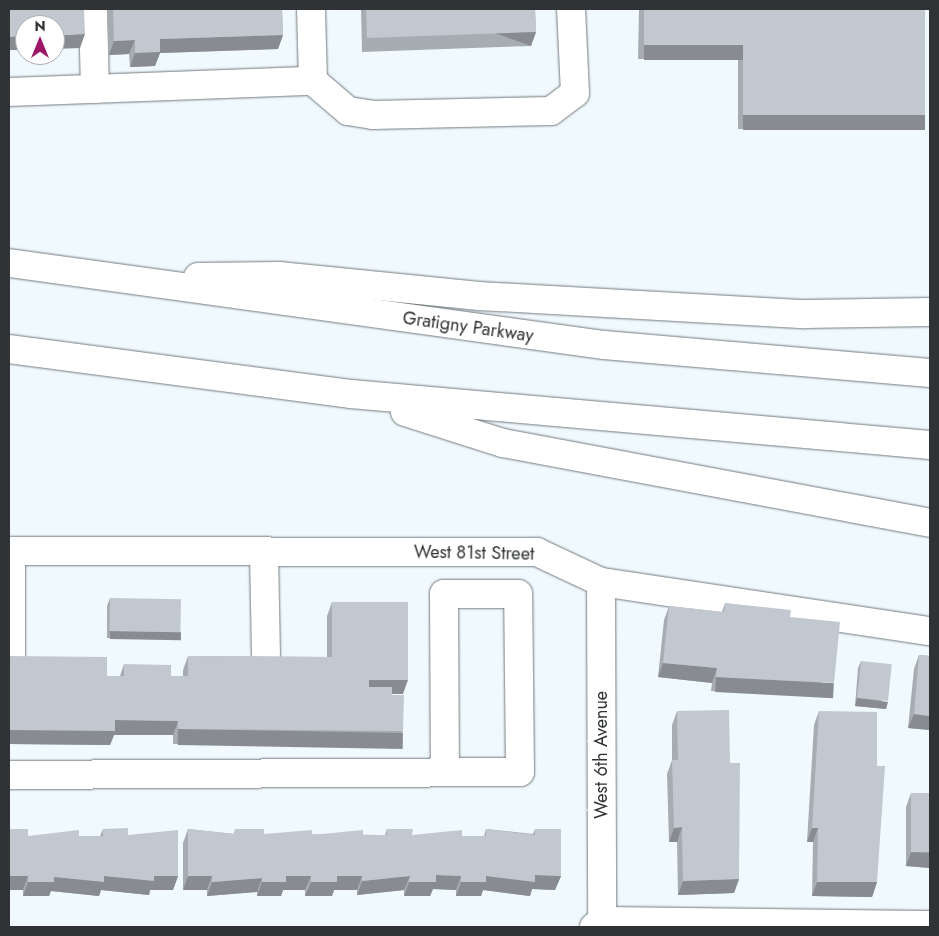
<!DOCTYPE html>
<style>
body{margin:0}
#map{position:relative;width:939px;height:936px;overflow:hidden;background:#f0f9fe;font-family:Jost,sans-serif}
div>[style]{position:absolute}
.roads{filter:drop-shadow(0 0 1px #727a7e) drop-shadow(0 0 1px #727a7e)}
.minor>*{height:28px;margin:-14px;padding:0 14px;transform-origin:14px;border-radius:14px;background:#fff}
.highway>*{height:28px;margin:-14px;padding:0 14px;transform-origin:14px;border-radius:14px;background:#fff}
.wall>*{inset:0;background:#a7acb2}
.shaded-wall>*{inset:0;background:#888c91;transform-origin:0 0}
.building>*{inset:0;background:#c2c8cf;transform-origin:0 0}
span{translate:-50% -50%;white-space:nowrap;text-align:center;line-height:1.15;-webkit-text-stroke:5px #fff;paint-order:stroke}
.street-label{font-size:18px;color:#303335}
.frame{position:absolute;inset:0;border:10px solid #303335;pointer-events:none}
.north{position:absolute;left:15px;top:15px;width:50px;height:50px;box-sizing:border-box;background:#fff;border:1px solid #acadae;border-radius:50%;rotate:0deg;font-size:14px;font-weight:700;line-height:20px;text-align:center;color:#303335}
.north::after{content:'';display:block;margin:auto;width:18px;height:22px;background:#9d1767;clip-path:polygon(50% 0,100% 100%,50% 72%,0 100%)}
</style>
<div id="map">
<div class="roads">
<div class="minor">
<i style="left:93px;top:9px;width:80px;rotate:88.6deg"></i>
<i style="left:313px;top:81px;width:46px;rotate:40.6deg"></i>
<i style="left:348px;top:111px;width:25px;rotate:9deg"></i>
<i style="left:373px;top:115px;width:178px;rotate:-1.3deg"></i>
<i style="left:551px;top:111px;width:30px;rotate:-37deg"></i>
<i style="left:575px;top:93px;width:84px;rotate:-92.7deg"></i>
<i style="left:9px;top:92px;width:304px;rotate:-2.1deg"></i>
<i style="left:313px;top:81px;width:72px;rotate:-91.6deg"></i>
<i style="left:9px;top:551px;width:528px;rotate:0.11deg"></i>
<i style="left:537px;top:552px;width:71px;rotate:25.1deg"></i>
<i style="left:601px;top:582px;width:333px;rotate:8.5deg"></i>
<i style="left:11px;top:551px;width:104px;rotate:90deg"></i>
<i style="left:264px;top:552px;width:102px;rotate:88.9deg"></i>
<i style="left:601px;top:582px;width:345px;rotate:89.8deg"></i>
<i style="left:9px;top:775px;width:511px;rotate:-0.34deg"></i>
<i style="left:520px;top:772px;width:178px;rotate:-90.6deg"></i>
<i style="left:518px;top:594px;width:74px;rotate:180deg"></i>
<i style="left:444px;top:594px;width:178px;rotate:89.7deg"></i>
<i style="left:594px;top:927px;width:9px;rotate:-41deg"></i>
<i style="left:601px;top:921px;width:329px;rotate:0.7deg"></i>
</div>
<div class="highway">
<i style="left:9px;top:263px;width:601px;rotate:7.85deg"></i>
<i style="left:604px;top:345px;width:327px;rotate:4.9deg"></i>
<i style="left:198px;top:277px;width:81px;rotate:-0.7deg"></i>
<i style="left:279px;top:276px;width:201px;rotate:5.7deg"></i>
<i style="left:479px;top:296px;width:326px;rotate:3.2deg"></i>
<i style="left:805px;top:314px;width:125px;rotate:-0.9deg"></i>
<i style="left:9px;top:349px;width:345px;rotate:7.5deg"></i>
<i style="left:351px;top:394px;width:581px;rotate:5.03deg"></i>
<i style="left:405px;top:412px;width:103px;rotate:17.6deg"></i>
<i style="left:503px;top:443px;width:434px;rotate:10.6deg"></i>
</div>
</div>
<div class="wall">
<i style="clip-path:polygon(107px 9px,282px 9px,283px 35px,278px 49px,160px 53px,155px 66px,130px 67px,129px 54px,109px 55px)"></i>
<i style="clip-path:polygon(361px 9px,535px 9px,536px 32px,531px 46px,362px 52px)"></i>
<i style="clip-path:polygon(639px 9px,925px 9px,925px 115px,919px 129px,738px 129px,738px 59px,638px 59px)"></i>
<i style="clip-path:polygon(110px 598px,181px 632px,178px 639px,107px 638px,107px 606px)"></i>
<i style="clip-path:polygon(332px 602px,403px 694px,392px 694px,403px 731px,398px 745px,173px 744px,173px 735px,114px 735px,110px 745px,9px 744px,9px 656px,107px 676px,120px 676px,124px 664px,171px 676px,183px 676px,183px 670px,188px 656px,327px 657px,327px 616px)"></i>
<i style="clip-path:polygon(725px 603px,790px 617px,829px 697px,711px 691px,712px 683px,658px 677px,664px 620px,669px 606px,722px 612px)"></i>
<i style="clip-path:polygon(919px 655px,930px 656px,930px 730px,908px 728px,914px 669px)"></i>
<i style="clip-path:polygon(861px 661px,886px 709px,855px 706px,858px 668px)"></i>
<i style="clip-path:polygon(677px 711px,730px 763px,739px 879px,734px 893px,678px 895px,677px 842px,669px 842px,667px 774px,672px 760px,672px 725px)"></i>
<i style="clip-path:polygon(819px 711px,877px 882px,872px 897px,812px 896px,813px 842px,807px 842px,814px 725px)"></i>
<i style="clip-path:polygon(911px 793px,930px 793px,930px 868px,906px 866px,906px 807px)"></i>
<i style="clip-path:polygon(103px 829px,128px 835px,178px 876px,173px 890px,150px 890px,149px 895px,101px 890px,99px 896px,51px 891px,49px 896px,23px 896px,23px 890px,9px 890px,28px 836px,100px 836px)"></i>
<i style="clip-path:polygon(188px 829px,234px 834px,235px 829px,264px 834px,385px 835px,387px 829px,412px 835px,462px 836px,484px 836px,486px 829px,533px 834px,535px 829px,561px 876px,555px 890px,532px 889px,530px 896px,483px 890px,481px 896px,456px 896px,456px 890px,433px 889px,430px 896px,404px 896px,404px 890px,357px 895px,357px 890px,334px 890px,332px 896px,305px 896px,305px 890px,283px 890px,281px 896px,257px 896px,257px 892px,207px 896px,207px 890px,183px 890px,183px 843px)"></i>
</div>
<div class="shaded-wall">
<i style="left:536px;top:32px;width:15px;height:169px;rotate:110deg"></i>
<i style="clip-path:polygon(85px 34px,80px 48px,55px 49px,55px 35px)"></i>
<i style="clip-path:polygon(283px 35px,278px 49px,160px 53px,155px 66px,130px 67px,135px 53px,160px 39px)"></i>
<i style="left:25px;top:36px;width:14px;height:16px;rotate:90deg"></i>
<i style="clip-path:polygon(135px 40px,129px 54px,109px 55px,114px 41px)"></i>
<i style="left:644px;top:45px;width:99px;height:15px"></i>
<i style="left:743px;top:115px;width:182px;height:15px"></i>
<i style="left:110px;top:631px;width:71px;height:8px;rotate:1deg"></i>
<i style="clip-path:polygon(663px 663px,717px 668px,712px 683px,658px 677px)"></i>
<i style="left:716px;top:677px;width:118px;height:15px;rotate:3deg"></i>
<i style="clip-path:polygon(369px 680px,408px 680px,403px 694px,364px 694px)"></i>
<i style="clip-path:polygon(857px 698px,888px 702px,886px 709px,855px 706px)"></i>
<i style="clip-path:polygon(914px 714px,930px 716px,930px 730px,908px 728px)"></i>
<i style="clip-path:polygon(115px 720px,178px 721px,173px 735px,114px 735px,110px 745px,9px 744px,9px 730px)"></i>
<i style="left:178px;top:729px;width:225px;height:16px;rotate:1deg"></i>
<i style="clip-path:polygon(682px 827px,677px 842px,669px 842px,674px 828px)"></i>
<i style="clip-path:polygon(812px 828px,818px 828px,813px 842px,807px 842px)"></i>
<i style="clip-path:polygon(911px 852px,930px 853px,930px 868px,906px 866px)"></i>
<i style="clip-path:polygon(436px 875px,461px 876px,456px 890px,433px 889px,430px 896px,404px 896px,409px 882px)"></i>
<i style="clip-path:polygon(535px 875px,561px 876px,555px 890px,532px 889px,530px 896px,483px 890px,481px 896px,456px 896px,461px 882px,486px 876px)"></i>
<i style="clip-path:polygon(9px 876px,28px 876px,23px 890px,9px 890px)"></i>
<i style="clip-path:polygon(104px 876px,178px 876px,173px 890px,150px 890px,149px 895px,101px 890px,99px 896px,51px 891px,49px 896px,23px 896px,28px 882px,54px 877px)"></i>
<i style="clip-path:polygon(188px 876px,212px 876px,207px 890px,183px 890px)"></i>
<i style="clip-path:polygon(286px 876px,311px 876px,305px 890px,283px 890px,281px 896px,257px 896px,262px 882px)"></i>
<i style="clip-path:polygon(337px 876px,362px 876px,357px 890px,334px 890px,332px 896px,305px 896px,311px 882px)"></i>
<i style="clip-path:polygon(410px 876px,404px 890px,357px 895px,362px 881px)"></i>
<i style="clip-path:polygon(262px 878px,257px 892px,207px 896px,212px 882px)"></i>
<i style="clip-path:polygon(739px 879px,734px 893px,678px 895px,683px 881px)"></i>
<i style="clip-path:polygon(817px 882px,877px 882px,872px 897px,812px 896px)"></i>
</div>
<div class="building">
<i style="clip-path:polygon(9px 9px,84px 9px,85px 34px,55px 35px,55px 25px,25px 25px,25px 36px,9px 37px)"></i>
<i style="clip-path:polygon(113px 9px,282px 9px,283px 35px,160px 39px,160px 52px,135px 53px,135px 40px,114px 41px)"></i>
<i style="clip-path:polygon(366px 9px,535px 9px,536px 32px,367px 38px)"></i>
<i style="clip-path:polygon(644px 9px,925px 9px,925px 115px,743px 115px,743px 45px,644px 45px)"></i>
<i style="left:110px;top:598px;width:71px;height:33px;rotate:1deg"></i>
<i style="clip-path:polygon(332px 602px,408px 602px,408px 680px,369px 680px,369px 687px,392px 687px,392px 695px,404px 695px,403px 731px,178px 729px,178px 721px,115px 720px,115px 731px,9px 730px,9px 656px,107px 657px,107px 676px,124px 676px,124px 664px,171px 665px,171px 676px,188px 676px,188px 656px,332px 657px)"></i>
<i style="clip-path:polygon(725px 603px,791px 610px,790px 617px,840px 622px,834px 683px,716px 677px,717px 668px,663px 663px,669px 606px,724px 612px)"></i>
<i style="clip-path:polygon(919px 655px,930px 656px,930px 716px,914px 714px)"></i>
<i style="left:861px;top:661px;width:31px;height:37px;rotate:6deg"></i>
<i style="clip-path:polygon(729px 710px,730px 763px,740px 763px,739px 879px,683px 881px,682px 827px,674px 828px,672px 760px,678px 760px,677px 711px)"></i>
<i style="clip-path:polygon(819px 711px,877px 712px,877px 766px,885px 766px,877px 882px,817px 882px,818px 828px,812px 828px)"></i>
<i style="left:911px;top:793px;width:19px;height:59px"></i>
<i style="clip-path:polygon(128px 828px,128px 835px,178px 830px,178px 876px,154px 876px,154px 881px,104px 876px,104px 882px,54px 877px,54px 882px,28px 882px,28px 876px,9px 876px,9px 829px,28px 829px,28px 836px,79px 830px,79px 836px,103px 836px,103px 829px)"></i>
<i style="clip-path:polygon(188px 829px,235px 834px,235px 829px,264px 829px,264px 834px,312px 830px,312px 835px,363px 830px,363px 835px,387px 835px,387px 829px,413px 829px,412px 835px,462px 830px,462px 836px,486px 836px,486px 829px,535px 835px,535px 829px,561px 829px,561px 876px,535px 875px,535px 882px,486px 876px,486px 882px,461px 882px,461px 876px,436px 875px,436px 882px,409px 882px,410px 876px,362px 881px,362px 876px,337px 876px,337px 882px,311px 882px,311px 876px,286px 876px,286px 882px,262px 882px,262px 878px,212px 882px,212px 876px,188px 876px)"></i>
</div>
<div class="street-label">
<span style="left:468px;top:327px;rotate:8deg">Gratigny Parkway</span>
<span style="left:474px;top:553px;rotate:1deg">West 81st Street</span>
<span style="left:601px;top:755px;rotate:-90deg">West 6th Avenue</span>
</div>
<div class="frame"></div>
<div class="north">N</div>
</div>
